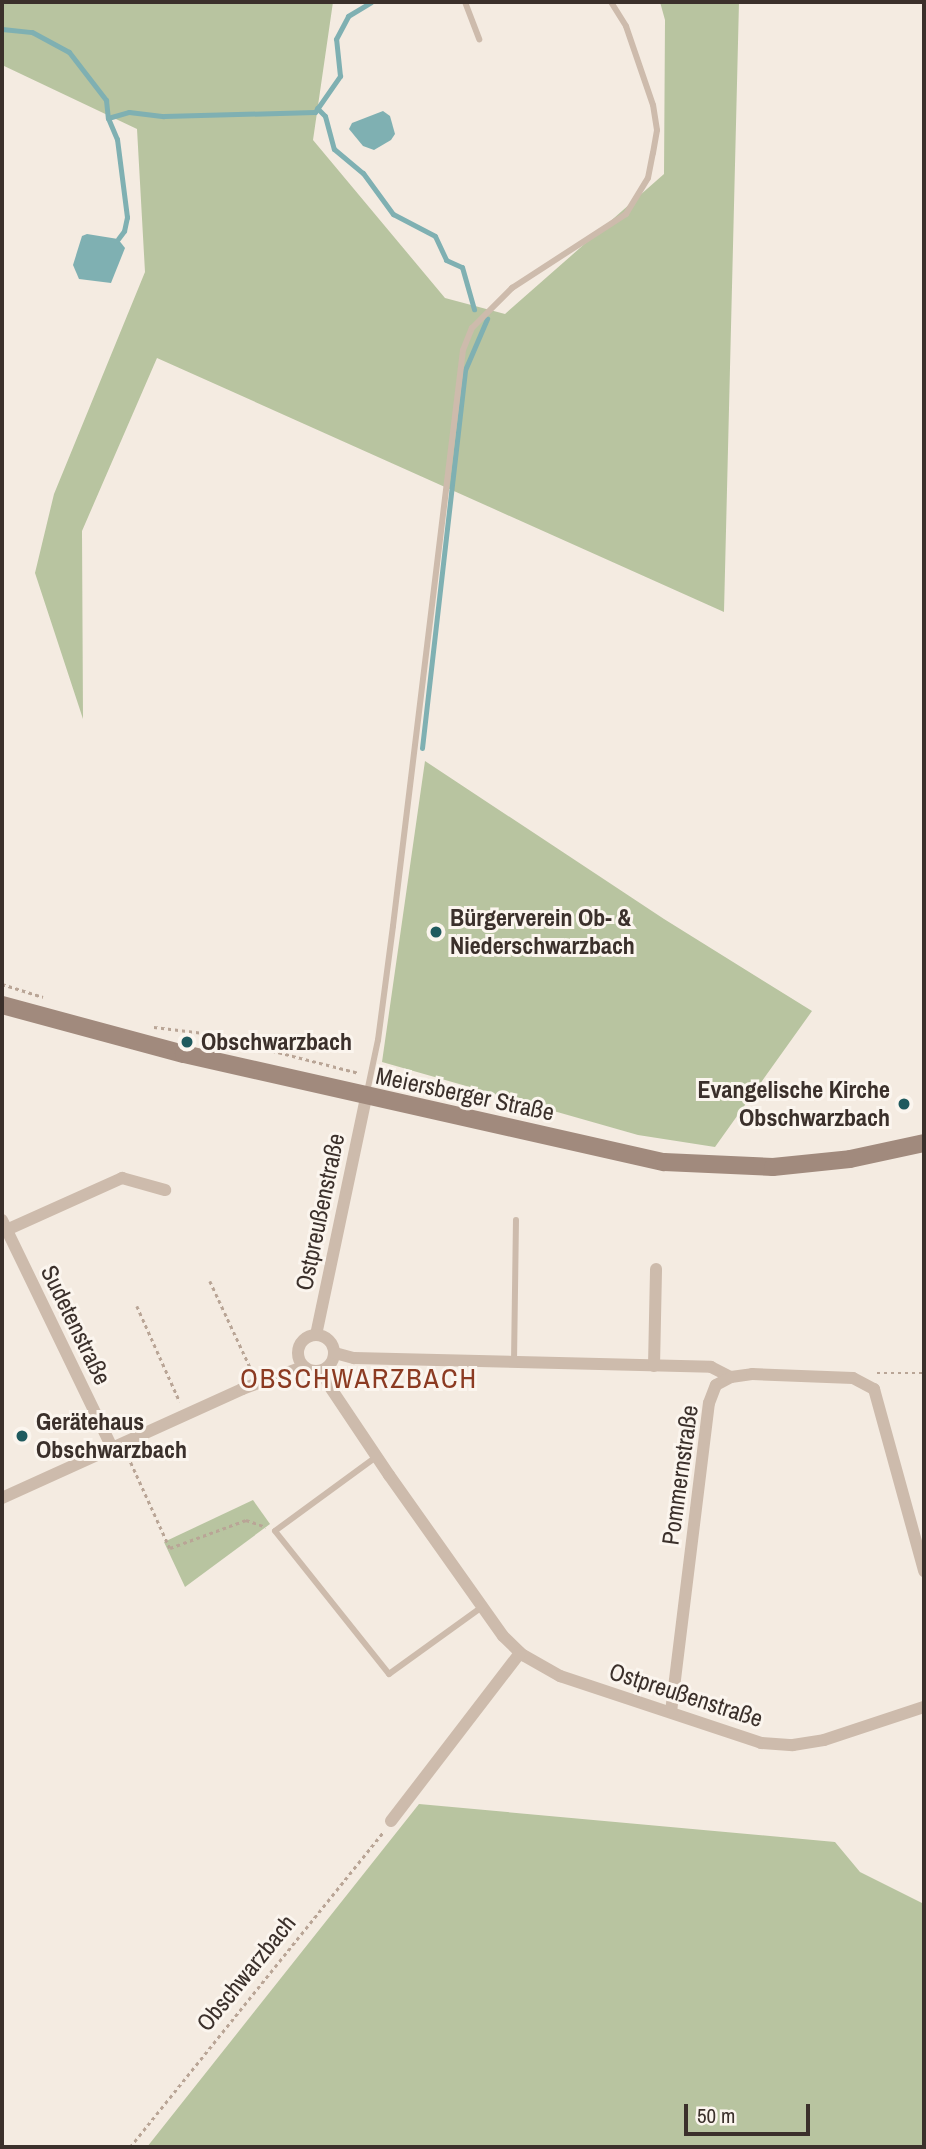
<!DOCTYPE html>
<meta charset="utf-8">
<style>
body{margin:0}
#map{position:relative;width:926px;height:2149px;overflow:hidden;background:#f4ebe1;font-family:"Archivo Narrow",sans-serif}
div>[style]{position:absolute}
.green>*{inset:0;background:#b8c4a0}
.water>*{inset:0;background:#7fb0b2}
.stream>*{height:5px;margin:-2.5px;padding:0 2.5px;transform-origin:2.5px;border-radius:2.5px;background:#7fb0b2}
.path>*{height:2.5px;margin-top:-1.25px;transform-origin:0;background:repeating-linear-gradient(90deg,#b9a596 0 3.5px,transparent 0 7px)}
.lane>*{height:6px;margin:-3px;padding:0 3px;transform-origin:3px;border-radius:3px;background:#cdbbac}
.street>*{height:12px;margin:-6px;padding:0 6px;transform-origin:6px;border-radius:6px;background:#cdbbac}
.street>.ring{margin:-6px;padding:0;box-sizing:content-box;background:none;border:12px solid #cdbbac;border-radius:50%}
.secondary>*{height:18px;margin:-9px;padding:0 9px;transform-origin:9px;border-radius:9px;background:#a18a7d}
.dots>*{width:19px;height:19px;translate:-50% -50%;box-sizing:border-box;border:4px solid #fbf5ee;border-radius:50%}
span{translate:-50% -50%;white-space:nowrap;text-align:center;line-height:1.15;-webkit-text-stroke:6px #fbf5ee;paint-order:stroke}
.poi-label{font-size:24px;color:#3b302b;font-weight:700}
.left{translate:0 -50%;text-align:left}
.right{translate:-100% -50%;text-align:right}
.street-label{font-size:24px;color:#3b302b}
.quarter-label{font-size:28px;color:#8c3b22;letter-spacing:2px}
.frame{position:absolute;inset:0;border:4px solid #3b302b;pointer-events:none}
.scale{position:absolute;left:684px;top:2104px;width:126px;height:32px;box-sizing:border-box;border:4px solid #3b302b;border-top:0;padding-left:9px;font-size:21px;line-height:24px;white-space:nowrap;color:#3b302b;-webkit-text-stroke:5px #fbf5ee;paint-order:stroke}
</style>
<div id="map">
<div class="green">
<i style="clip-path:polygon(2px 2px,333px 2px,313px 140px,445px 298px,505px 314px,664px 174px,665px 20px,660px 2px,739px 2px,724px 612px,157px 358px,82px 531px,83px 719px,35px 573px,54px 494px,145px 272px,137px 129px,2px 65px)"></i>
<i style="clip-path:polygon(425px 761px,664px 919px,812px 1011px,715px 1147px,638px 1135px,382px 1062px)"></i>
<i style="clip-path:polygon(253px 1500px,270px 1524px,185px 1587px,164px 1542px)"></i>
<i style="clip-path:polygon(419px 1804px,835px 1842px,860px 1872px,924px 1904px,924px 2147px,147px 2147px)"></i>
</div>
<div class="water">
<i style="clip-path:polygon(383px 111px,390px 116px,395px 134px,391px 140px,374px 150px,363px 146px,349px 129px,352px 123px)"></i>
<i style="clip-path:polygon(87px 234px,118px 239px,125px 248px,111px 283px,79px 279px,73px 265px,82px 236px)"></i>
</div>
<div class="stream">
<i style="left:2px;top:29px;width:30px;rotate:6deg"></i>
<i style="left:32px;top:32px;width:42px;rotate:28.4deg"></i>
<i style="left:69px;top:52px;width:61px;rotate:52.4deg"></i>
<i style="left:106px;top:100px;width:18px;rotate:84deg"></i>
<i style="left:108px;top:118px;width:22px;rotate:-16deg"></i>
<i style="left:129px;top:112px;width:35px;rotate:7deg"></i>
<i style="left:164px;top:116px;width:151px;rotate:-1.5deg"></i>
<i style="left:315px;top:112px;width:44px;rotate:-55.2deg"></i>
<i style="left:340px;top:76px;width:37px;rotate:-96deg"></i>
<i style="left:336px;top:39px;width:26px;rotate:-62deg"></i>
<i style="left:348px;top:16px;width:27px;rotate:-31deg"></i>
<i style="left:317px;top:108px;width:11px;rotate:45deg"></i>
<i style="left:325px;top:116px;width:34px;rotate:75deg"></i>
<i style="left:334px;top:149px;width:38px;rotate:40deg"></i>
<i style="left:363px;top:173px;width:51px;rotate:53.8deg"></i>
<i style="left:393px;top:214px;width:47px;rotate:27.6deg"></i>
<i style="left:435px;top:236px;width:26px;rotate:65deg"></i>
<i style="left:446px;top:260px;width:17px;rotate:24deg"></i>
<i style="left:462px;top:267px;width:44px;rotate:74.1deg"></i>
<i style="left:108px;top:118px;width:23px;rotate:67deg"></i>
<i style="left:117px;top:139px;width:79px;rotate:82.7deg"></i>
<i style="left:127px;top:217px;width:14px;rotate:102deg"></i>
<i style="left:124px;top:231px;width:10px;rotate:127deg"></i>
<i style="left:422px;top:748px;width:380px;rotate:-83.5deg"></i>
<i style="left:465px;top:370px;width:56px;rotate:-66.7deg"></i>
</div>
<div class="path">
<i style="left:2px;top:984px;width:43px;rotate:17.6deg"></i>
<i style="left:154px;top:1027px;width:50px;rotate:6.8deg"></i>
<i style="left:204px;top:1033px;width:160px;rotate:14.5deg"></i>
<i style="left:382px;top:1078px;width:109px;rotate:13.3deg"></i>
<i style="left:210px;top:1281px;width:99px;rotate:65deg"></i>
<i style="left:137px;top:1306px;width:105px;rotate:65.9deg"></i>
<i style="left:877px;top:1373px;width:47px"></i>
<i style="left:128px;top:1456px;width:101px;rotate:65.5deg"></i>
<i style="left:170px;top:1548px;width:81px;rotate:-20.2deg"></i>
<i style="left:246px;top:1520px;width:21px;rotate:19deg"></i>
<i style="left:130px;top:2147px;width:404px;rotate:-51.2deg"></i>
</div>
<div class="lane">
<i style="left:465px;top:2px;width:40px;rotate:69deg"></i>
<i style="left:367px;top:1092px;width:53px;rotate:-78.1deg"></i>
<i style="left:378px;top:1040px;width:115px;rotate:-82.5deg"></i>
<i style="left:393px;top:926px;width:580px;rotate:-83.07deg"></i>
<i style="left:463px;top:350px;width:24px;rotate:-68deg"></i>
<i style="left:472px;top:328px;width:57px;rotate:-45deg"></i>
<i style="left:512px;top:288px;width:136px;rotate:-33deg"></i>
<i style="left:626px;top:214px;width:42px;rotate:-58.6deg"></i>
<i style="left:648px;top:178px;width:25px;rotate:-79deg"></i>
<i style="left:653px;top:153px;width:23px;rotate:-80deg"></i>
<i style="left:657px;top:130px;width:25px;rotate:-99deg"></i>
<i style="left:653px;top:105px;width:83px;rotate:-108.9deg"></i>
<i style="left:626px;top:26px;width:28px;rotate:-122deg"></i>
<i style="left:514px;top:1362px;width:142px;rotate:-89.2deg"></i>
<i style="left:376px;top:1457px;width:125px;rotate:143.8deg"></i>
<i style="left:275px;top:1531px;width:183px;rotate:51.4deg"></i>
<i style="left:389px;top:1674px;width:115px;rotate:-35.8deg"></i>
</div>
<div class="street">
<i style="left:2px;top:1220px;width:253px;rotate:64.2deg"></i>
<i style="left:2px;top:1232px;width:132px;rotate:-24.2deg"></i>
<i style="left:122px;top:1178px;width:45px;rotate:15.6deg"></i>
<i style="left:316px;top:1335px;width:243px;rotate:-78.1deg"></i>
<i class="ring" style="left:298px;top:1335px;width:24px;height:24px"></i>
<i style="left:335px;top:1353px;width:20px;rotate:15deg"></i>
<i style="left:354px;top:1358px;width:357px;rotate:1.4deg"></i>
<i style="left:711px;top:1367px;width:22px;rotate:27deg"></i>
<i style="left:654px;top:1366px;width:97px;rotate:-88.8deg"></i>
<i style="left:323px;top:1370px;width:15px;rotate:70deg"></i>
<i style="left:328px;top:1384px;width:110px;rotate:56.2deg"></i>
<i style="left:389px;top:1475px;width:197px;rotate:54.7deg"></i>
<i style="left:503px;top:1636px;width:28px;rotate:44deg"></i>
<i style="left:523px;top:1655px;width:43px;rotate:29.6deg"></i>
<i style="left:560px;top:1676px;width:212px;rotate:18.4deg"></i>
<i style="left:761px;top:1743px;width:32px;rotate:4deg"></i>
<i style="left:793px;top:1745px;width:31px;rotate:-9deg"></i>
<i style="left:824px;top:1740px;width:105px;rotate:-18.3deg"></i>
<i style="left:2px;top:1498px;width:264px;rotate:-24.4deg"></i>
<i style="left:242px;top:1389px;width:65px;rotate:-19.8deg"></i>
<i style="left:671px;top:1712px;width:311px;rotate:-83deg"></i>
<i style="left:709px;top:1403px;width:19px;rotate:-69deg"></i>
<i style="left:716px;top:1385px;width:17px;rotate:-28deg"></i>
<i style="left:731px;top:1377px;width:21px;rotate:-8deg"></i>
<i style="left:752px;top:1374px;width:101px;rotate:2.3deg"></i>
<i style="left:853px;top:1378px;width:24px;rotate:28deg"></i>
<i style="left:874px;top:1389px;width:189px;rotate:74.6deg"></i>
<i style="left:391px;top:1821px;width:212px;rotate:-52.5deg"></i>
</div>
<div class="secondary">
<i style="left:2px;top:1005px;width:188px;rotate:15.1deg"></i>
<i style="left:184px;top:1054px;width:492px;rotate:12.7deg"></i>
<i style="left:664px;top:1162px;width:109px;rotate:2.6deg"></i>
<i style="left:773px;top:1167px;width:77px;rotate:-5.9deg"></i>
<i style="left:850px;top:1159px;width:76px;rotate:-12.2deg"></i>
</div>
<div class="dots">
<i style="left:436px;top:932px;background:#1f5a5e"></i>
<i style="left:187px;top:1042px;background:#1f5a5e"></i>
<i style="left:904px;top:1104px;background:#1f5a5e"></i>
<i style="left:22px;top:1436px;background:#1f5a5e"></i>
</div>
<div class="poi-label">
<span class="left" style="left:450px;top:932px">Bürgerverein Ob- &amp;<br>Niederschwarzbach</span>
<span class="left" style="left:201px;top:1042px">Obschwarzbach</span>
<span class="right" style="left:890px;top:1104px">Evangelische Kirche<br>Obschwarzbach</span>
<span class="left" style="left:36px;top:1436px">Gerätehaus<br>Obschwarzbach</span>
</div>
<div class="street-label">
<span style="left:465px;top:1094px;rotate:12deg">Meiersberger Straße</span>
<span style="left:320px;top:1212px;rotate:-78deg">Ostpreußenstraße</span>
<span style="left:76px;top:1325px;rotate:64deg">Sudetenstraße</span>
<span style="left:680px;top:1475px;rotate:-82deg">Pommernstraße</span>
<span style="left:686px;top:1695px;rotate:18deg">Ostpreußenstraße</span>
<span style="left:246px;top:1973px;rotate:-51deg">Obschwarzbach</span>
</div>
<div class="quarter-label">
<span style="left:359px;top:1378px">OBSCHWARZBACH</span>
</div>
<div class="frame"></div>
<div class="scale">50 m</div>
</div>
